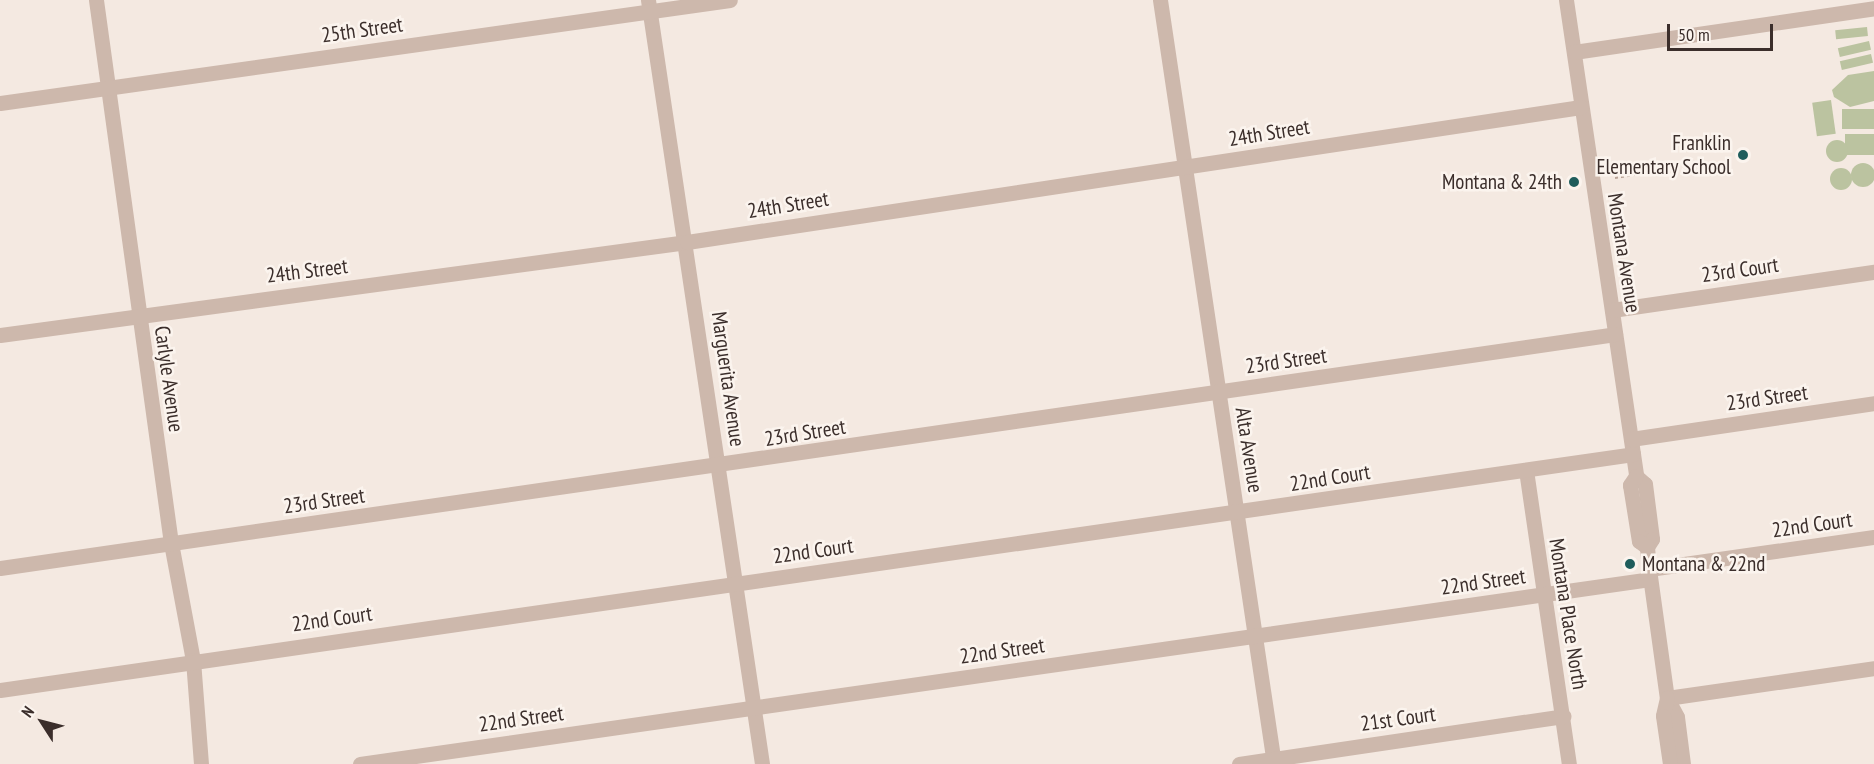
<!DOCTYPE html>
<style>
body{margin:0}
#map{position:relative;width:1874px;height:764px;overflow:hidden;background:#f4e9e1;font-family:"PT Sans Narrow",sans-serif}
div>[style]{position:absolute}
.green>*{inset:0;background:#bbc3a0;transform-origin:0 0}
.round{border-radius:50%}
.path>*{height:2px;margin-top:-1px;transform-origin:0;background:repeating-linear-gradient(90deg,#b8a296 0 3px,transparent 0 6px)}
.minor>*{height:15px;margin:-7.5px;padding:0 7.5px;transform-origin:7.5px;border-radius:7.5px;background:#cdb8ac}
.dots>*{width:16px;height:16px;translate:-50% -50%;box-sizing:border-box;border:3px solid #fbf4ee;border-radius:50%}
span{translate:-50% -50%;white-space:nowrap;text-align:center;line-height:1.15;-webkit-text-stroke:5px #fbf4ee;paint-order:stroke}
.street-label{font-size:21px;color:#3b2e2b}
.poi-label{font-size:21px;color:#3b2e2b}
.right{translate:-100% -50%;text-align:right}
.left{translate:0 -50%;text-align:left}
.north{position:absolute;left:12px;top:692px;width:60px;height:60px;-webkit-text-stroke:4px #fbf4ee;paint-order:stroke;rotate:306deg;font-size:16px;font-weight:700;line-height:24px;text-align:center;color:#3b2e2b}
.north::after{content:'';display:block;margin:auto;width:21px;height:27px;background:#3b2e2b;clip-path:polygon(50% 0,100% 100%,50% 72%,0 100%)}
.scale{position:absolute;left:1667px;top:24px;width:106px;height:27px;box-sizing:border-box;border:3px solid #3b2e2b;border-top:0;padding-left:8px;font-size:18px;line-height:21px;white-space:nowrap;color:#3b2e2b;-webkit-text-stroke:4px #fbf4ee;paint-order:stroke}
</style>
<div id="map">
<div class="green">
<i style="left:1867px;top:27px;width:9px;height:32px;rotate:84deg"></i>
<i style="left:1869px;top:41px;width:9px;height:32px;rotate:77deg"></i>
<i style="left:1871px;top:54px;width:9px;height:32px;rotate:77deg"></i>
<i style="clip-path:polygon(1874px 71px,1874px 101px,1850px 107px,1834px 97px,1832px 90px,1848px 75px)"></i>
<i style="left:1831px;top:100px;width:34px;height:19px;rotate:82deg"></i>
<i style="left:1874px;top:109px;width:20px;height:32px;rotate:90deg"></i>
<i style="left:1874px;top:134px;width:21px;height:29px;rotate:90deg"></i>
<i class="round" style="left:1826px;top:140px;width:22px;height:22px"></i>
<i class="round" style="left:1851px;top:163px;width:24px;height:24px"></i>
<i class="round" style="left:1830px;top:168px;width:22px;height:22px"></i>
</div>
<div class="path">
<i style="left:1615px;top:178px;width:53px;rotate:-8.7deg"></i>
</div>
<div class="minor">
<i style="left:96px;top:0;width:548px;rotate:82.14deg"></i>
<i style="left:171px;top:543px;width:119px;rotate:79.4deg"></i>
<i style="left:193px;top:660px;width:104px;rotate:85.6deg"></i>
<i style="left:648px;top:0;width:772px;rotate:81.51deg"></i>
<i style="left:1160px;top:0;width:772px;rotate:81.51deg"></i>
<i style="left:1566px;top:0;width:481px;rotate:81.6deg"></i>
<i style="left:1636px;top:476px;width:12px;rotate:42deg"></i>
<i style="left:1645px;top:484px;width:55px;rotate:82.7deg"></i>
<i style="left:1652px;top:539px;width:9px;rotate:122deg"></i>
<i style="left:1647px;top:547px;width:22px;rotate:85deg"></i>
<i style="left:1649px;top:569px;width:130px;rotate:82.1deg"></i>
<i style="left:1667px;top:698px;width:21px;rotate:62deg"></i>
<i style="left:1677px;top:717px;width:47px;rotate:82.7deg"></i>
<i style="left:1574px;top:52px;width:303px;rotate:-8.3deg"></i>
<i style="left:0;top:103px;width:737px;rotate:-8.03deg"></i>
<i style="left:1612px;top:310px;width:265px;rotate:-8.3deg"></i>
<i style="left:0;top:335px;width:693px;rotate:-7.71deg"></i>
<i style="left:687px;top:242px;width:904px;rotate:-8.59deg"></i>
<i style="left:1631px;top:439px;width:246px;rotate:-8.4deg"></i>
<i style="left:1526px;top:470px;width:297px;rotate:81.7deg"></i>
<i style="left:1636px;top:476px;width:11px;rotate:124deg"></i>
<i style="left:1630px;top:485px;width:57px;rotate:80.9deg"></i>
<i style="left:1639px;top:541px;width:10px;rotate:37deg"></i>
<i style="left:0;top:568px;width:1632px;rotate:-8.24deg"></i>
<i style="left:1649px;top:569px;width:227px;rotate:-8.1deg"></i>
<i style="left:0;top:690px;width:1650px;rotate:-8.22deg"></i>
<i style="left:1667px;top:698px;width:209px;rotate:-8.2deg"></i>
<i style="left:1667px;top:698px;width:18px;rotate:103deg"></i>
<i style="left:1663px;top:716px;width:49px;rotate:81.7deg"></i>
<i style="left:360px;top:764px;width:1303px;rotate:-8.16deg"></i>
<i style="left:1239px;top:764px;width:328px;rotate:-8.4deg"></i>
</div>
<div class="dots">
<i style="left:1743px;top:155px;background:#1f5d5c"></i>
<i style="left:1574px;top:182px;background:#1f5d5c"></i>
<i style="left:1630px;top:564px;background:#1f5d5c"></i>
</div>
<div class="street-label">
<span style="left:362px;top:30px;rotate:-8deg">25th Street</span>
<span style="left:1269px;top:133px;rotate:-9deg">24th Street</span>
<span style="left:788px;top:205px;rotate:-9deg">24th Street</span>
<span style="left:1624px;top:253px;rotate:81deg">Montana Avenue</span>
<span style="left:1740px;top:270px;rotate:-8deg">23rd Court</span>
<span style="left:307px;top:271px;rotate:-7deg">24th Street</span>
<span style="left:1286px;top:361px;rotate:-8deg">23rd Street</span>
<span style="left:169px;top:379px;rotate:82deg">Carlyle Avenue</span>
<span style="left:728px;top:379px;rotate:82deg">Marguerita Avenue</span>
<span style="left:1767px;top:398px;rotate:-8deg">23rd Street</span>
<span style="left:805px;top:433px;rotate:-9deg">23rd Street</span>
<span style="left:1249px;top:450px;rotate:81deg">Alta Avenue</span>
<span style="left:1330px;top:478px;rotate:-9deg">22nd Court</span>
<span style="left:324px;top:501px;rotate:-8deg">23rd Street</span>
<span style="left:1812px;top:525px;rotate:-8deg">22nd Court</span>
<span style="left:813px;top:551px;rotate:-8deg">22nd Court</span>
<span style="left:1483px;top:582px;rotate:-8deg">22nd Street</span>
<span style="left:1568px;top:614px;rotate:81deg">Montana Place North</span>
<span style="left:332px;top:619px;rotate:-8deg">22nd Court</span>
<span style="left:1002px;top:651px;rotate:-8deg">22nd Street</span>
<span style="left:521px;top:719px;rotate:-8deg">22nd Street</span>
<span style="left:1398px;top:719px;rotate:-8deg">21st Court</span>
</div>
<div class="poi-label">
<span class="right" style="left:1731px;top:155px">Franklin<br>Elementary School</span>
<span class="right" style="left:1562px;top:182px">Montana &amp; 24th</span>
<span class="left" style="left:1642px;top:564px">Montana &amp; 22nd</span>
</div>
<div class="north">N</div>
<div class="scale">50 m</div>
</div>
